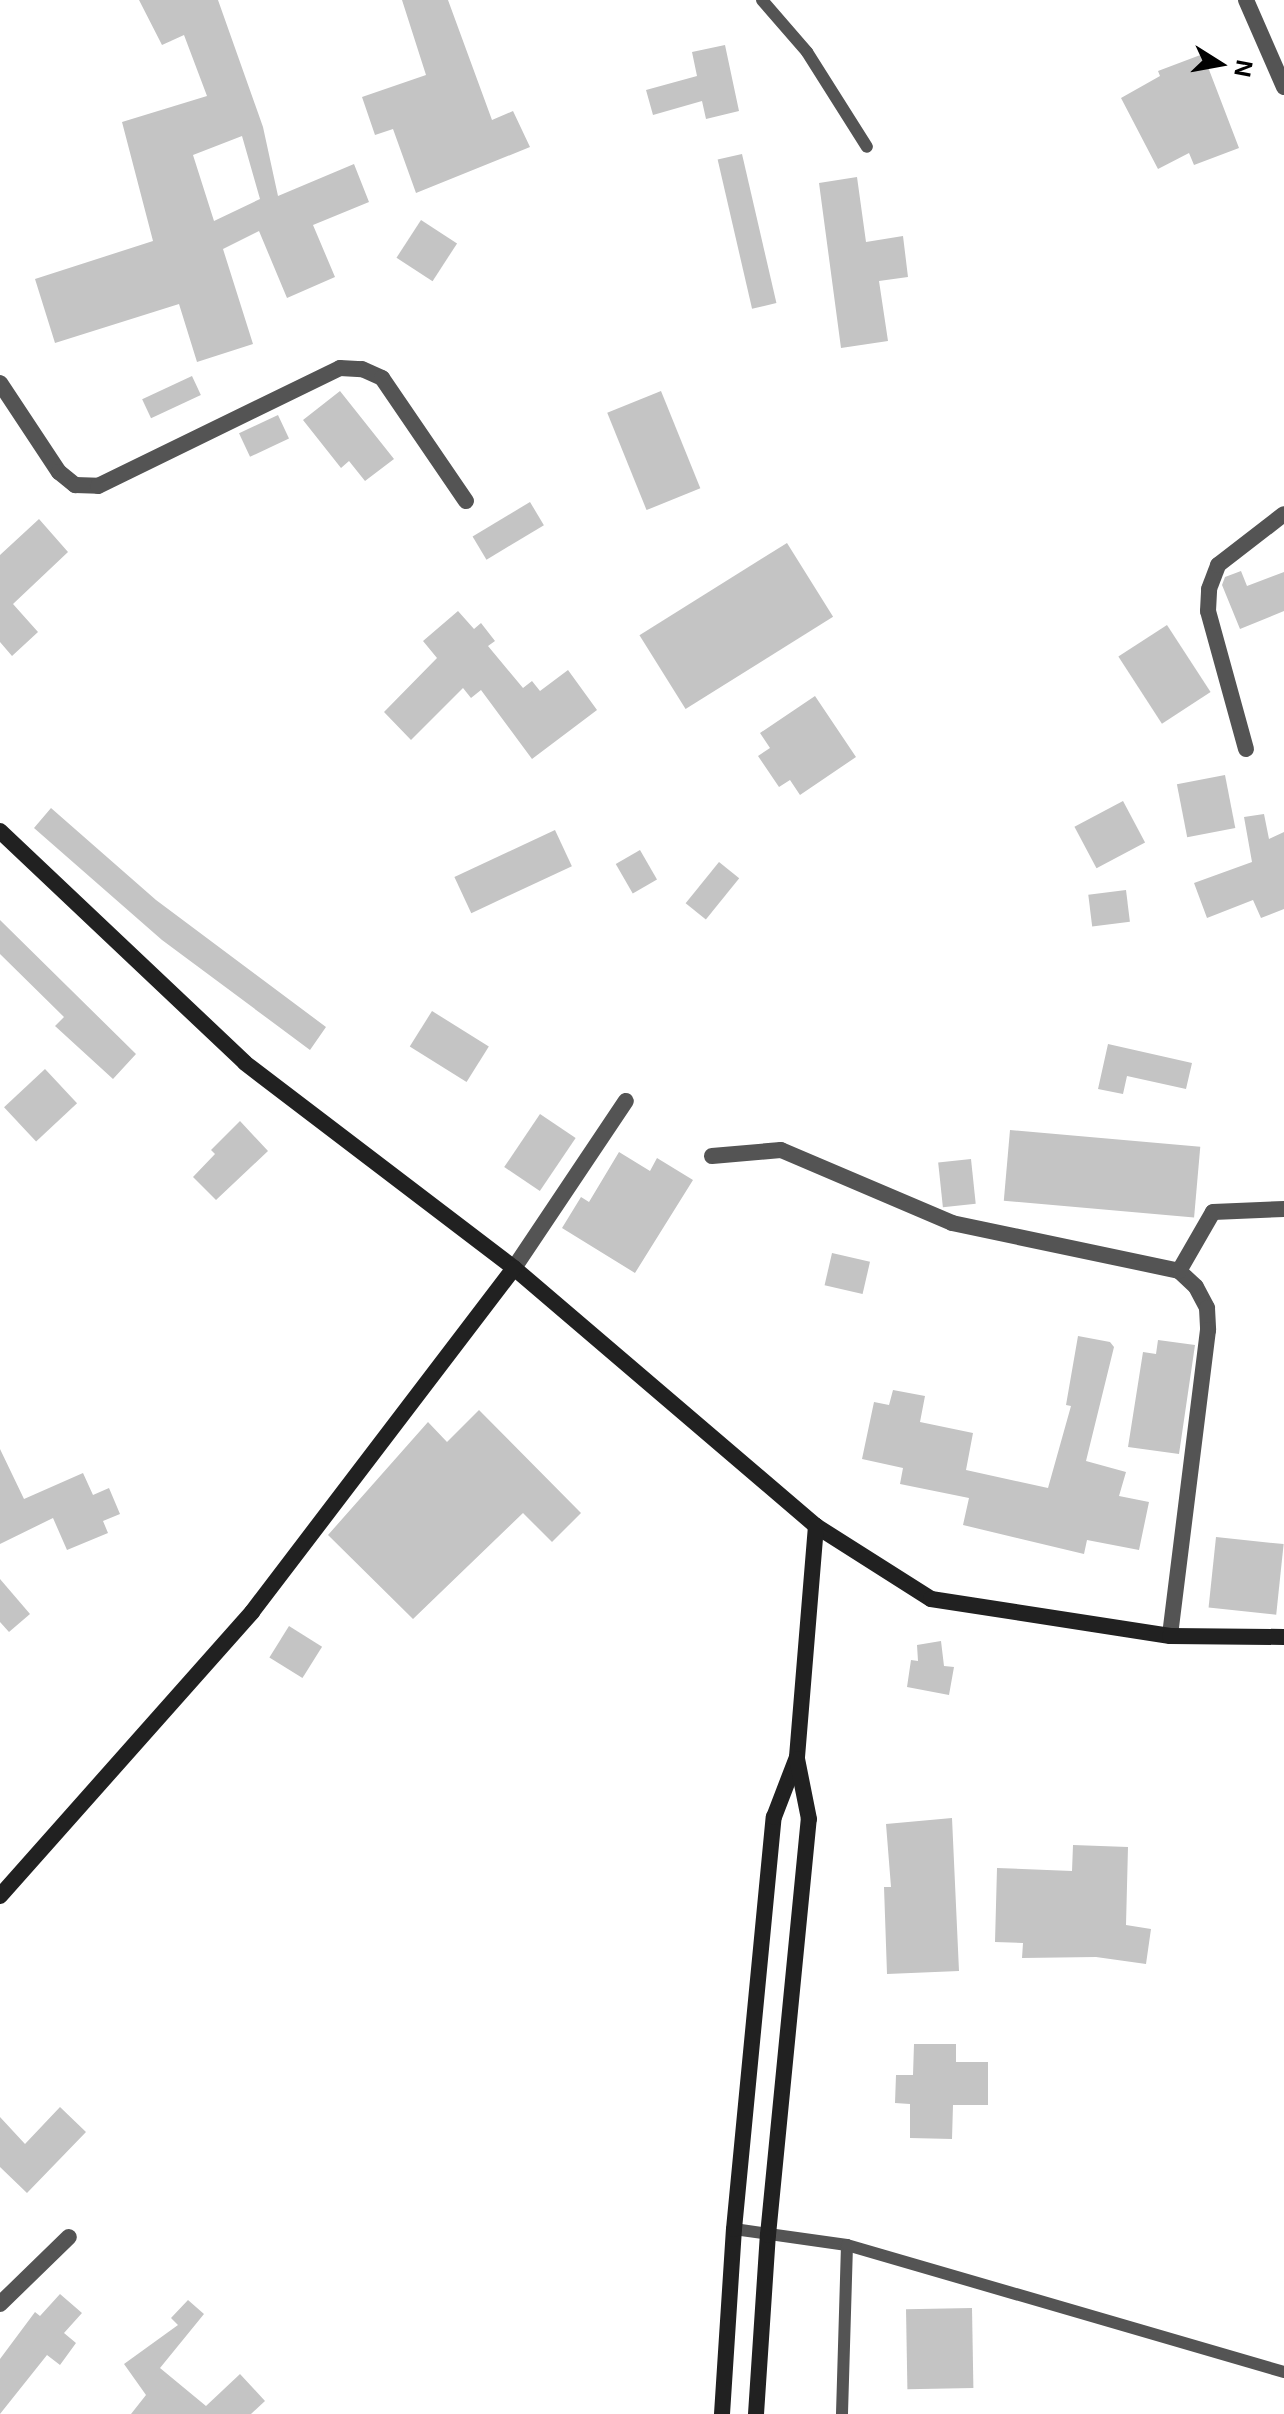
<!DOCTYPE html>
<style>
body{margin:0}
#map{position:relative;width:1284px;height:2414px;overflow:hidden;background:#fff;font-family:Inter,sans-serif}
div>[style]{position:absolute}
.building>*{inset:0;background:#c4c4c4;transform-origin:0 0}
.lane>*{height:12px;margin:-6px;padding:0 6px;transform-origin:6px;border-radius:6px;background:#545454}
.street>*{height:16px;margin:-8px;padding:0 8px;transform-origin:8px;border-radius:8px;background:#545454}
.secondary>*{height:16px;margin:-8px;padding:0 8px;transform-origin:8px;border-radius:8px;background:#212121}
span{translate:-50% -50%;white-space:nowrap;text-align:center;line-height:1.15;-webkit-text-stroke:6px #fff;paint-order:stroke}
.north{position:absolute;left:1180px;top:24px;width:80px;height:80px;-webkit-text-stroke:6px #fff;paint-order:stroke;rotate:101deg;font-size:22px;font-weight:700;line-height:32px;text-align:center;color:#000}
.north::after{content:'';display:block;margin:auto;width:28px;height:36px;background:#000;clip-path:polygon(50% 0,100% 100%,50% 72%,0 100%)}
</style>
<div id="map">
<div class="building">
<i style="clip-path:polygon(evenodd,139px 0,218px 0,263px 127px,278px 196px,354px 164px,369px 202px,313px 225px,335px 277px,287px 298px,259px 231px,223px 249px,253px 344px,197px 362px,179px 304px,55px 343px,35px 279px,153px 241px,122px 122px,207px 96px,184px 35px,162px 45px,139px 0,242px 136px,260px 199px,214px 221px,193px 155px,242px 136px)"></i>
<i style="clip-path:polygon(402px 0,448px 0,492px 120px,513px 111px,530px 147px,416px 193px,393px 129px,375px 135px,362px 97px,426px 75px)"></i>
<i style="clip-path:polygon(725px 45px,739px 111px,706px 119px,702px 101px,653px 115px,646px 90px,697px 76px,692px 52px)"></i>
<i style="clip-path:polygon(1203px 54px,1239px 148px,1194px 165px,1189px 153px,1158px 169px,1121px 98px,1160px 76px,1158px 71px)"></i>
<i style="left:742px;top:154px;width:153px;height:25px;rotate:77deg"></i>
<i style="clip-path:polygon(857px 177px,866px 242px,903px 236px,908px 277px,879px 281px,888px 341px,841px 348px,819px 183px)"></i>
<i style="left:421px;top:220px;width:43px;height:45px;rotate:33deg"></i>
<i style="left:192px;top:376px;width:21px;height:55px;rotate:65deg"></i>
<i style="clip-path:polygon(340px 391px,394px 459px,365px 481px,349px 461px,341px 468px,303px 420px)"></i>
<i style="left:661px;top:391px;width:105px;height:58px;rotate:68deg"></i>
<i style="left:278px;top:415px;width:26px;height:43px;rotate:65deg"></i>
<i style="left:530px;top:502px;width:27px;height:67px;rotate:59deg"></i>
<i style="clip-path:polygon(39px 519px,68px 552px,13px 604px,38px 632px,12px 656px,0 642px,0 555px)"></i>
<i style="left:787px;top:543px;width:87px;height:174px;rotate:58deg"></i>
<i style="clip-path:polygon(1241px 571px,1247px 586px,1284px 572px,1284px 611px,1240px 629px,1222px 585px,1225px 577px)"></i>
<i style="clip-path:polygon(458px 611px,474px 629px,481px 623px,495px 641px,488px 646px,523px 688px,532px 681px,540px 691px,568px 670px,597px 710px,532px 759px,481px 690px,471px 698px,463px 688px,411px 740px,384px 712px,437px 658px,423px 641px)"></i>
<i style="left:1167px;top:625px;width:80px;height:58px;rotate:57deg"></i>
<i style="clip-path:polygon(815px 696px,856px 757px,800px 795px,790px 780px,779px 787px,758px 756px,770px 748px,760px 733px)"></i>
<i style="left:1225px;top:775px;width:54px;height:49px;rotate:79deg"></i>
<i style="left:1123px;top:801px;width:47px;height:55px;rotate:62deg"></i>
<i style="clip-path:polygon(51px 808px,156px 900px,326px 1027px,310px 1050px,162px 940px,34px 828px)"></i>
<i style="clip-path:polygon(1264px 814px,1269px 839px,1284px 832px,1284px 909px,1261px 918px,1253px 900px,1207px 918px,1194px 883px,1252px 862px,1244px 817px)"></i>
<i style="left:555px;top:830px;width:40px;height:111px;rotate:65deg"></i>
<i style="left:640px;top:850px;width:34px;height:28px;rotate:60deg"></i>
<i style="left:719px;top:862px;width:26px;height:53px;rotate:39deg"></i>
<i style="left:1126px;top:890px;width:32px;height:38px;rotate:83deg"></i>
<i style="clip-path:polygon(0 920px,136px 1054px,113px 1079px,55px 1026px,64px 1017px,0 954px)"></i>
<i style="left:432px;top:1011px;width:67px;height:42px;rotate:32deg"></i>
<i style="clip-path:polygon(1108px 1044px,1192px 1063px,1186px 1089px,1127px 1076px,1123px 1094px,1098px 1089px)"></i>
<i style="left:45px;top:1069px;width:47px;height:56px;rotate:47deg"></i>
<i style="left:540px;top:1114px;width:43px;height:64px;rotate:34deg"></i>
<i style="clip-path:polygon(240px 1121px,268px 1151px,216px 1200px,193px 1177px,215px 1154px,211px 1150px)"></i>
<i style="left:1010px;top:1130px;width:191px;height:71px;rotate:5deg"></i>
<i style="clip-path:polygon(619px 1152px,650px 1171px,657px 1158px,693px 1180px,635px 1273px,562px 1228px,581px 1197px,589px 1202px)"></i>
<i style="left:971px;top:1159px;width:45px;height:33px;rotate:84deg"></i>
<i style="left:832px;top:1253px;width:39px;height:33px;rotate:13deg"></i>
<i style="clip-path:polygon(1078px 1336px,1110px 1342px,1114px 1347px,1086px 1461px,1126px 1472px,1119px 1496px,1149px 1502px,1139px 1550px,1087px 1540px,1084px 1554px,963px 1525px,969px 1498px,900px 1484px,903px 1468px,862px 1459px,874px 1402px,889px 1405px,893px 1390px,925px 1396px,920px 1422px,973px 1433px,966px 1470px,1048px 1488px,1071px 1406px,1066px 1405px)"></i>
<i style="clip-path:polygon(1158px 1340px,1195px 1345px,1179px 1454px,1128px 1447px,1143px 1352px,1156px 1354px)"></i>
<i style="clip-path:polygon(479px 1410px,581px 1513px,552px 1542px,523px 1513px,413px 1619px,328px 1535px,428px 1422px,447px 1442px)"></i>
<i style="clip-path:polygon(0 1449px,24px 1499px,83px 1473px,93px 1495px,109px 1488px,120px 1514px,103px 1521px,108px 1533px,67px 1550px,53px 1518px,0 1544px)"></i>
<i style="left:1216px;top:1537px;width:68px;height:71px;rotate:6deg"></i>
<i style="clip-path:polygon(0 1579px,30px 1614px,9px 1632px,0 1622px)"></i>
<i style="left:289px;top:1626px;width:39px;height:37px;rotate:32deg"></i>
<i style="clip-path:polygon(941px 1641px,944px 1666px,954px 1667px,949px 1695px,907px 1687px,911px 1660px,918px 1661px,917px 1645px)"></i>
<i style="clip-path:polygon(952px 1818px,959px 1971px,887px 1974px,884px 1887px,891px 1887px,886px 1824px)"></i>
<i style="clip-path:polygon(1073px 1845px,1128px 1847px,1126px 1925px,1151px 1929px,1146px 1964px,1096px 1957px,1022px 1958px,1023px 1943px,995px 1942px,997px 1868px,1072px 1871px)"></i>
<i style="clip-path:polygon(914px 2044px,956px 2044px,956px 2062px,988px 2062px,988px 2105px,953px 2105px,952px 2139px,910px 2138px,910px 2104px,895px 2103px,896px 2075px,913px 2075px)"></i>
<i style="clip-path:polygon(60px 2107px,86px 2132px,27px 2193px,0 2167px,0 2117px,25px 2144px)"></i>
<i style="clip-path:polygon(60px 2294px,82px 2313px,64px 2333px,76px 2343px,60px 2365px,47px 2355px,0 2414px,0 2359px,35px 2312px,40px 2316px)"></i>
<i style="clip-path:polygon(188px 2300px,204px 2314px,160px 2368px,206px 2406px,240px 2374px,265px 2401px,251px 2414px,131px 2414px,146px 2395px,124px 2364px,178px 2325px,171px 2318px)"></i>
<i style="left:972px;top:2308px;width:80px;height:66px;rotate:89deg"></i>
</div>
<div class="lane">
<i style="left:762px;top:0;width:69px;rotate:49.1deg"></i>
<i style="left:807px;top:52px;width:112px;rotate:57.7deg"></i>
<i style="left:734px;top:2229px;width:114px;rotate:8.1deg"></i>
<i style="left:847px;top:2245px;width:169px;rotate:91.7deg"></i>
<i style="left:847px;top:2245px;width:455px;rotate:16.2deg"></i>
</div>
<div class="street">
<i style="left:1246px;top:0;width:95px;rotate:66.4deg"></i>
<i style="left:0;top:383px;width:107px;rotate:56.5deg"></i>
<i style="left:59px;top:472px;width:21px;rotate:39deg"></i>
<i style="left:75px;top:485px;width:23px;rotate:2deg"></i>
<i style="left:98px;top:486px;width:269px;rotate:-26deg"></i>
<i style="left:340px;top:368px;width:22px;rotate:3deg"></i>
<i style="left:362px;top:369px;width:22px;rotate:24deg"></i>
<i style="left:382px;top:378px;width:149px;rotate:55.7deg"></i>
<i style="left:1246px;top:749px;width:143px;rotate:-105.4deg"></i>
<i style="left:1208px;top:611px;width:22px;rotate:-87deg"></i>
<i style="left:1209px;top:589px;width:26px;rotate:-69deg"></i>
<i style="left:1218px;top:565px;width:83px;rotate:-37.7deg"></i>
<i style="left:712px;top:1156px;width:69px;rotate:-5deg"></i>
<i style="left:781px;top:1150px;width:186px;rotate:23.1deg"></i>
<i style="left:952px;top:1223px;width:232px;rotate:11.9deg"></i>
<i style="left:1179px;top:1271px;width:23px;rotate:43deg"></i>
<i style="left:1196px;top:1287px;width:24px;rotate:62deg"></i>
<i style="left:1207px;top:1308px;width:22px;rotate:87deg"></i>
<i style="left:1208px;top:1330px;width:308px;rotate:97.1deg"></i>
<i style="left:514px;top:1268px;width:201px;rotate:-56.2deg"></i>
<i style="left:1179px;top:1271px;width:68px;rotate:-60deg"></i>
<i style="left:1213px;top:1212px;width:71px;rotate:-2.4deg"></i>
<i style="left:0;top:2304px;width:96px;rotate:-44.2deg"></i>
</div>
<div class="secondary">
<i style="left:0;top:831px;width:337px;rotate:43.4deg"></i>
<i style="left:245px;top:1063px;width:338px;rotate:37.3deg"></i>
<i style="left:514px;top:1268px;width:397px;rotate:40.5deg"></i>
<i style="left:816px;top:1526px;width:136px;rotate:32.4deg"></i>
<i style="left:931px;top:1599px;width:242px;rotate:8.8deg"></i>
<i style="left:1170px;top:1636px;width:114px;rotate:0.5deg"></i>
<i style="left:0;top:1896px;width:380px;rotate:-48.4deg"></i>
<i style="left:252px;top:1612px;width:432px;rotate:-52.7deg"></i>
<i style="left:722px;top:2414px;width:185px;rotate:-86.3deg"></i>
<i style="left:734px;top:2229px;width:414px;rotate:-84.5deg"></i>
<i style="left:774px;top:1817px;width:64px;rotate:-69deg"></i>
<i style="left:797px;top:1757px;width:232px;rotate:-85.3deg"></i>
<i style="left:756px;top:2414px;width:179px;rotate:-86.2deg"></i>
<i style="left:768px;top:2235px;width:418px;rotate:-84.4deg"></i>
<i style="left:809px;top:1819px;width:61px;rotate:-101.3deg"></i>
</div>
<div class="north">N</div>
</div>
